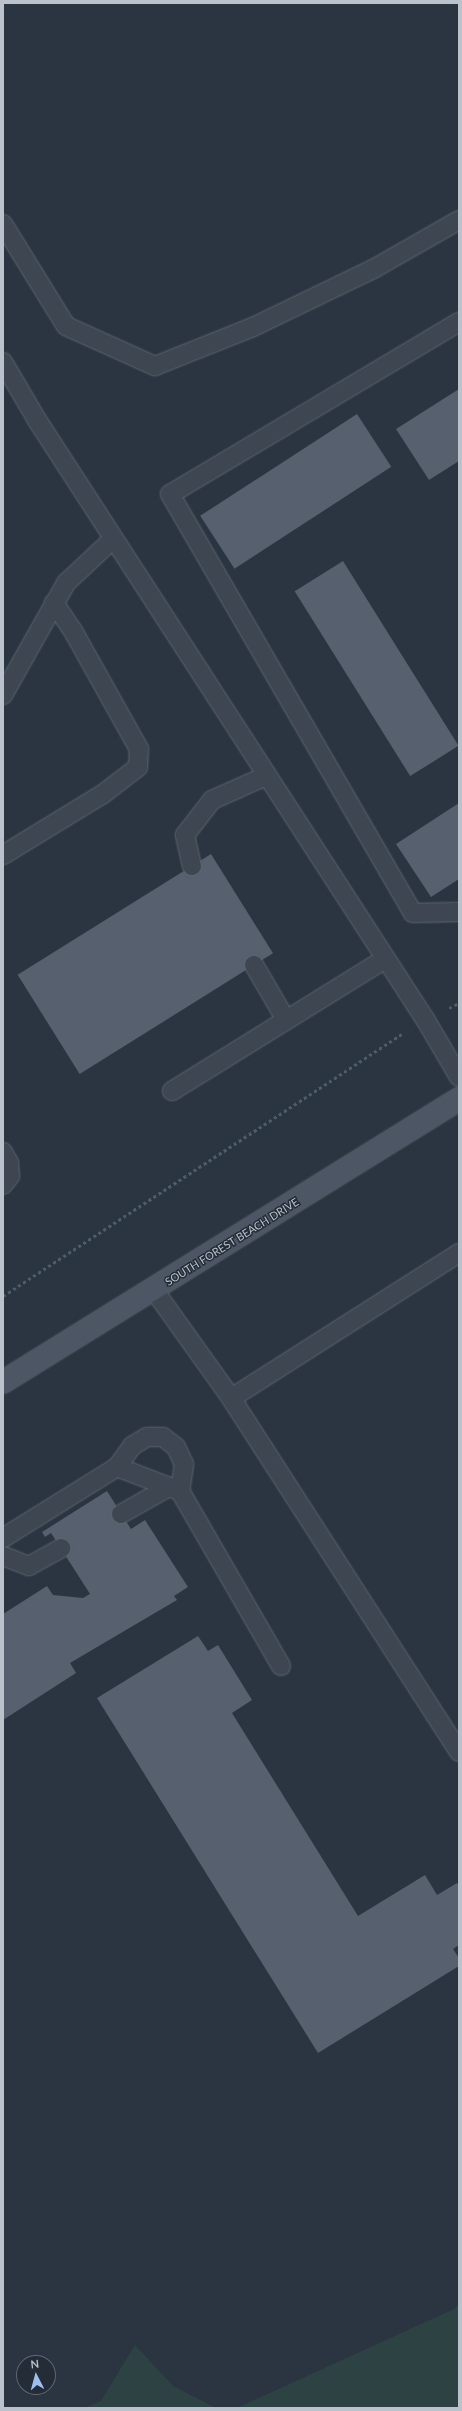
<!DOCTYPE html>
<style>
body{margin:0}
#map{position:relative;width:462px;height:2411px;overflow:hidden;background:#2a3541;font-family:Lato,sans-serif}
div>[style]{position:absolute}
.green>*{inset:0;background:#2d4343}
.building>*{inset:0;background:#56606e;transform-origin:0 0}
.path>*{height:2.5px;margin-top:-1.25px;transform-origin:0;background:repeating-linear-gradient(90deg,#4c5f61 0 3px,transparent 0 6px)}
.roads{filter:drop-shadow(0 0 1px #5c656f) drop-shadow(0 0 1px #5c656f)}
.lane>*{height:18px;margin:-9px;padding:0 9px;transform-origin:9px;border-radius:9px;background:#3e4751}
.secondary>*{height:22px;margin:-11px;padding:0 11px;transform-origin:11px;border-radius:11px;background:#4d5664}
span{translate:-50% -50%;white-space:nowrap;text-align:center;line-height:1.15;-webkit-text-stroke:3px #232c37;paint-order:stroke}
.street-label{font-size:11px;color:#bbc2cb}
.frame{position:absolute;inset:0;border:4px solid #bbc2cb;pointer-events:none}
.north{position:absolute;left:16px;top:2355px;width:40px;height:40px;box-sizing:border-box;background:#232c37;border:1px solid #606872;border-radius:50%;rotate:354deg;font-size:11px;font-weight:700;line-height:16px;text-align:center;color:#bbc2cb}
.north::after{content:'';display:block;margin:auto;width:14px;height:18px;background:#9dbfef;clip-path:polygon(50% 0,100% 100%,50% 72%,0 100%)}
</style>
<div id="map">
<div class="green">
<i style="clip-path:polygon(459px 2304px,459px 2408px,237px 2408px,454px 2309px)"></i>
<i style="clip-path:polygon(135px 2345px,173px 2386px,216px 2408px,84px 2408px,101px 2401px)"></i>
</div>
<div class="building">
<i style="clip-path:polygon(459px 389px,459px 461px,429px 480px,396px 429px)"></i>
<i style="left:357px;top:414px;width:63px;height:187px;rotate:57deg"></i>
<i style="left:343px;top:561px;width:218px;height:57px;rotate:58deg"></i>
<i style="clip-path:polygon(459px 803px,459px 879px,431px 897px,396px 844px)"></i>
<i style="left:211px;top:854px;width:117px;height:228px;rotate:58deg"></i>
<i style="clip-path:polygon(107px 1491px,131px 1529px,145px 1520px,188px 1587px,174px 1596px,177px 1600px,70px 1663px,76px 1673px,3px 1720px,3px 1614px,47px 1586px,53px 1595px,83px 1598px,90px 1594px,51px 1533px,45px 1537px,42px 1532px)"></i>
<i style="clip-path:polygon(198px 1636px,208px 1651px,218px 1645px,252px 1700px,232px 1713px,358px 1916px,425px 1875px,437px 1895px,457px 1883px,459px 1885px,459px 1945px,453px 1949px,459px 1958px,459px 1966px,318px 2053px,97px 1698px)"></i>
</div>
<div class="path">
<i style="left:449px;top:1008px;width:11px;rotate:-27deg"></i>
<i style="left:3px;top:1296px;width:477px;rotate:-33.3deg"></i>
</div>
<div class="roads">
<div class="lane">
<i style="left:3px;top:224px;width:120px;rotate:58.3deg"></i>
<i style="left:66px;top:326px;width:98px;rotate:24.2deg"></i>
<i style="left:155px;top:366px;width:105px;rotate:-21.7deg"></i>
<i style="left:253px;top:327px;width:136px;rotate:-25.8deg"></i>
<i style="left:375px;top:268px;width:97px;rotate:-29.7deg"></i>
<i style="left:459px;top:322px;width:336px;rotate:149.2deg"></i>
<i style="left:170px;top:494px;width:484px;rotate:59.9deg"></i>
<i style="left:413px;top:913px;width:46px;rotate:-1.2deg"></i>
<i style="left:3px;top:362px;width:67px;rotate:59.6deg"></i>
<i style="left:37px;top:420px;width:714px;rotate:57.07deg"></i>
<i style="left:425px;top:1019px;width:67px;rotate:59.6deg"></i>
<i style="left:3px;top:695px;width:129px;rotate:-60.6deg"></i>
<i style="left:66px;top:583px;width:64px;rotate:-43.1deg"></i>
<i style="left:3px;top:855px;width:117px;rotate:-31.4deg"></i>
<i style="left:103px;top:794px;width:44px;rotate:-37.6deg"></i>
<i style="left:138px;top:767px;width:18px;rotate:-87deg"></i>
<i style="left:139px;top:749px;width:135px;rotate:-119.2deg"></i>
<i style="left:73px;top:631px;width:34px;rotate:-124deg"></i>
<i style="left:192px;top:866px;width:32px;rotate:-103deg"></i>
<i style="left:185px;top:835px;width:44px;rotate:-52.4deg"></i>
<i style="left:212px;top:800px;width:59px;rotate:-24deg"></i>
<i style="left:254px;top:965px;width:64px;rotate:59.8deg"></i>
<i style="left:172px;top:1091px;width:251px;rotate:-31.8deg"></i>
<i style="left:3px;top:1152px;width:13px;rotate:61deg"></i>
<i style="left:9px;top:1163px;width:13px;rotate:86deg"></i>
<i style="left:10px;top:1176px;width:11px;rotate:128deg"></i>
<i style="left:459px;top:1253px;width:270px;rotate:147.5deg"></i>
<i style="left:231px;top:1398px;width:421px;rotate:57.2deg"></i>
<i style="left:154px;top:1290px;width:133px;rotate:54.5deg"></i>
<i style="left:117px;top:1467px;width:26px;rotate:-54deg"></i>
<i style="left:132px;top:1446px;width:17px;rotate:-31deg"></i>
<i style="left:147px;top:1437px;width:16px"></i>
<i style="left:163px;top:1437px;width:16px;rotate:38deg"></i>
<i style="left:176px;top:1447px;width:19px;rotate:65deg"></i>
<i style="left:184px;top:1464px;width:27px;rotate:98deg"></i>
<i style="left:121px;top:1514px;width:55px;rotate:-29.4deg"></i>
<i style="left:3px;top:1538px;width:134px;rotate:-31.9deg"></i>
<i style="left:117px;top:1467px;width:67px;rotate:20.9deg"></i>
<i style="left:180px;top:1491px;width:202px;rotate:60deg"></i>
<i style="left:3px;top:1556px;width:28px;rotate:21deg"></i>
<i style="left:29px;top:1566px;width:37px;rotate:-29deg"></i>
</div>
<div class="secondary">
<i style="left:3px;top:1382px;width:537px;rotate:-31.82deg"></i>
</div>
</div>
<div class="street-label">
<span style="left:232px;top:1242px;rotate:-32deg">SOUTH FOREST BEACH DRIVE</span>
</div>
<div class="frame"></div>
<div class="north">N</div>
</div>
